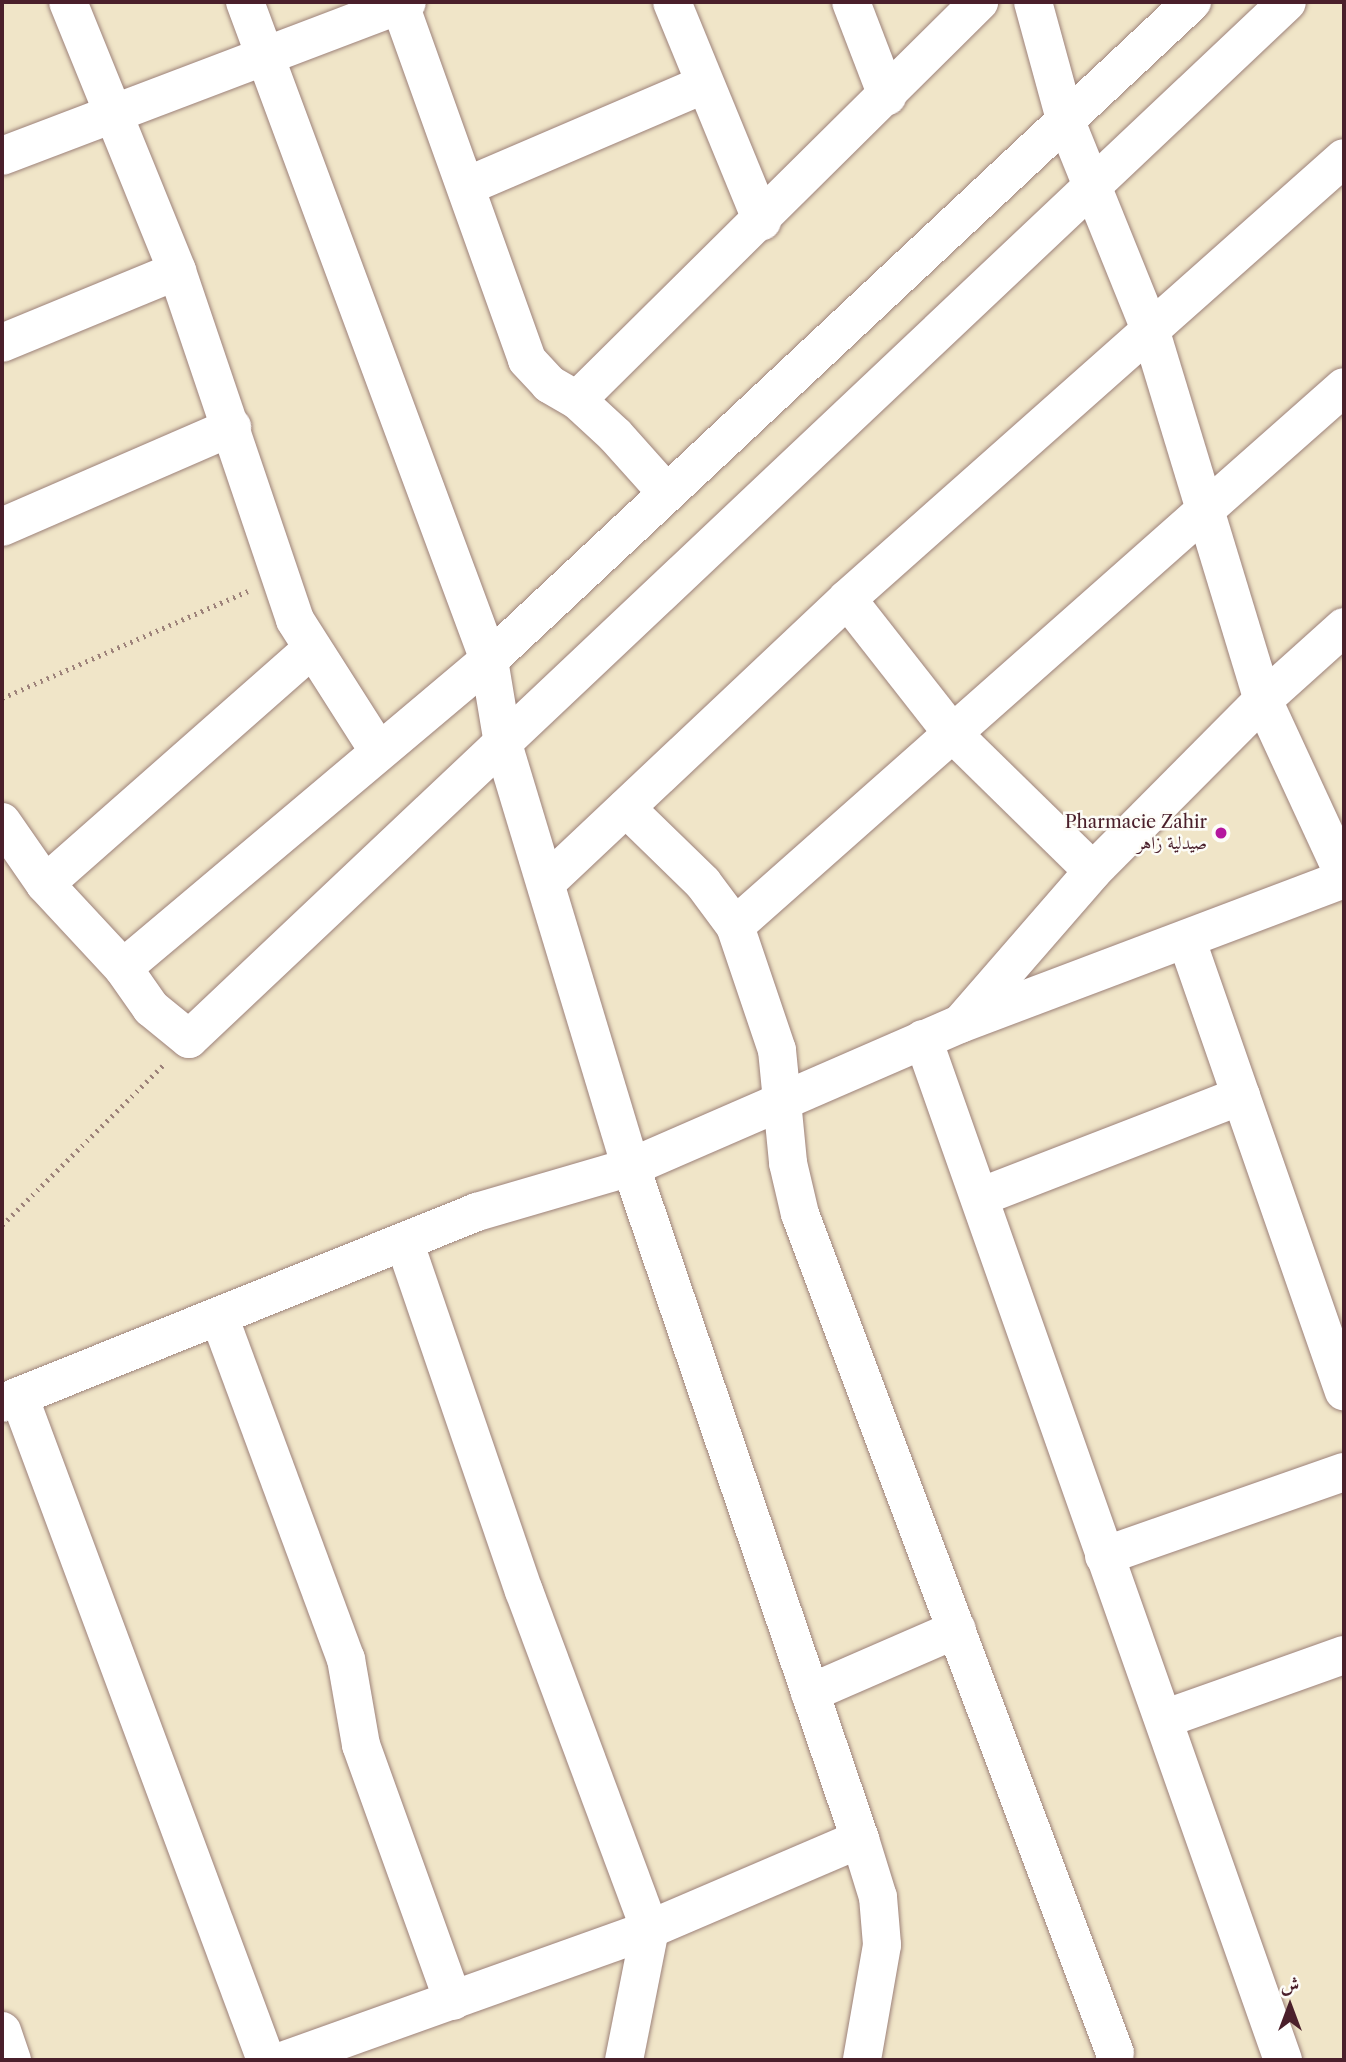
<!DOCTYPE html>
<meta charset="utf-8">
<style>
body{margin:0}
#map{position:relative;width:1346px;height:2062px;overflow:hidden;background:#f0e5c8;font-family:"Libre Caslon Text",Amiri,serif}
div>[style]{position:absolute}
.path>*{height:4.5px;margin-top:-2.25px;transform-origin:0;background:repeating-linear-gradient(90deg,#9d827a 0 2px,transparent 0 7px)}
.roads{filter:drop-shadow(0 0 2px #9d827a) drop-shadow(0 0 2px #9d827a)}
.minor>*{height:38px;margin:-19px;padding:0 19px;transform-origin:19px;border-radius:19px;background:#fff}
.dots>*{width:19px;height:19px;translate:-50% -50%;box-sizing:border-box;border:4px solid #fdfcf7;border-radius:50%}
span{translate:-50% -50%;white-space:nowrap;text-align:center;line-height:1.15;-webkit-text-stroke:5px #fdfcf7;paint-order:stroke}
.poi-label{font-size:18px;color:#4a1f2b}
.right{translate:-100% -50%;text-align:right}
.frame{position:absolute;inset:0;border:4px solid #4a1f2b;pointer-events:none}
.north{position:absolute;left:1255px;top:1971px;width:70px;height:70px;-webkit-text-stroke:5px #fdfcf7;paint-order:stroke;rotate:0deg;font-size:19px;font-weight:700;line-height:28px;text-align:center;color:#4a1f2b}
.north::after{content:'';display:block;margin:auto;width:24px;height:32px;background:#4a1f2b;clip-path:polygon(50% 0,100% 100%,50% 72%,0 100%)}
</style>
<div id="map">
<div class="path">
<i style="left:2px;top:698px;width:268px;rotate:-23.5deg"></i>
<i style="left:2px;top:1225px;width:227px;rotate:-44.8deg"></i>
</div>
<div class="roads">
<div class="minor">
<i style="left:68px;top:2px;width:290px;rotate:67.9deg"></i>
<i style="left:177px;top:271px;width:368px;rotate:71.3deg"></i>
<i style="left:295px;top:620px;width:156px;rotate:57.5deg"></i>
<i style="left:245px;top:2px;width:702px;rotate:69.65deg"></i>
<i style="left:489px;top:660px;width:85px;rotate:80.5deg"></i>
<i style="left:503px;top:744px;width:442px;rotate:73.2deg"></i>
<i style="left:631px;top:1167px;width:710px;rotate:71.18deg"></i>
<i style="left:860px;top:1839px;width:61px;rotate:72.8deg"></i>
<i style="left:878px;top:1897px;width:48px;rotate:85.2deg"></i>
<i style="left:882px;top:1945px;width:117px;rotate:99.9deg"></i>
<i style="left:399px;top:2px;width:380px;rotate:70.3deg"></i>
<i style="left:527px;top:360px;width:33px;rotate:47deg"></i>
<i style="left:549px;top:384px;width:32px;rotate:30deg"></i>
<i style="left:577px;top:400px;width:52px;rotate:42.6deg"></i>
<i style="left:615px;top:435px;width:76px;rotate:48.2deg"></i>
<i style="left:672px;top:2px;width:237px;rotate:67.7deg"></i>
<i style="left:851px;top:2px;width:101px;rotate:69deg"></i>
<i style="left:1033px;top:2px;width:121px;rotate:74.7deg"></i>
<i style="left:1065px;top:119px;width:230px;rotate:68deg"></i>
<i style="left:1151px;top:332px;width:385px;rotate:73.1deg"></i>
<i style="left:1263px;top:700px;width:193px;rotate:65.2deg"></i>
<i style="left:2px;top:156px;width:433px;rotate:-20.8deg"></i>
<i style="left:467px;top:186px;width:257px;rotate:-23.2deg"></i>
<i style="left:2px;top:343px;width:189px;rotate:-22.4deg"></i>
<i style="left:577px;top:400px;width:566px;rotate:-44.71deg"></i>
<i style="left:2px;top:527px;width:251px;rotate:-23.5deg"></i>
<i style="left:847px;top:599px;width:170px;rotate:51.9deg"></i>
<i style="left:952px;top:733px;width:197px;rotate:44.4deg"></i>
<i style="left:626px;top:808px;width:107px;rotate:44.2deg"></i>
<i style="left:703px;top:883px;width:54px;rotate:53.3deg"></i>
<i style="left:735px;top:926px;width:131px;rotate:71.3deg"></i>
<i style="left:777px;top:1050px;width:114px;rotate:84.4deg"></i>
<i style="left:788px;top:1163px;width:52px;rotate:76.8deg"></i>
<i style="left:800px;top:1214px;width:896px;rotate:69.42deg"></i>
<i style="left:2px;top:822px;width:75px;rotate:55.3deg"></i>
<i style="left:45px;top:884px;width:115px;rotate:47.1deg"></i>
<i style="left:123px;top:968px;width:49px;rotate:55deg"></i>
<i style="left:151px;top:1008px;width:49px;rotate:39.2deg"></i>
<i style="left:189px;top:1039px;width:1510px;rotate:-43.36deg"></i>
<i style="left:547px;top:882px;width:412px;rotate:-43.3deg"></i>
<i style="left:847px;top:599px;width:664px;rotate:-41.58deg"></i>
<i style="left:45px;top:884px;width:354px;rotate:-41.4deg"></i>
<i style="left:735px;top:926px;width:813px;rotate:-41.51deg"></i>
<i style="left:1187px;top:941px;width:477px;rotate:70.8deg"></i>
<i style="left:123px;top:968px;width:478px;rotate:-40.1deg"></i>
<i style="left:489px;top:660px;width:963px;rotate:-43.11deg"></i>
<i style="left:961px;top:1023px;width:201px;rotate:-49deg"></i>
<i style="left:1093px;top:871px;width:241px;rotate:-45.2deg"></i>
<i style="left:1263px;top:700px;width:109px;rotate:-42deg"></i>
<i style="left:923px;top:1039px;width:1083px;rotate:70.58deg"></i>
<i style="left:980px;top:1197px;width:280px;rotate:-21.2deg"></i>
<i style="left:405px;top:1244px;width:367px;rotate:71.1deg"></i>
<i style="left:524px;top:1591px;width:361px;rotate:69.6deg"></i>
<i style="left:650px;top:1929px;width:134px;rotate:101.2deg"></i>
<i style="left:220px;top:1319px;width:363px;rotate:69.7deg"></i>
<i style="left:346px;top:1659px;width:87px;rotate:80.1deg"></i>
<i style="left:361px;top:1745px;width:272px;rotate:70.2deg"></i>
<i style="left:19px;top:1396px;width:708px;rotate:69.6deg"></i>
<i style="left:2px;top:1403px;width:512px;rotate:-21.91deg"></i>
<i style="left:477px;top:1212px;width:160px;rotate:-16.3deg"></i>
<i style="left:631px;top:1167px;width:359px;rotate:-23.5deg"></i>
<i style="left:960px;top:1024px;width:410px;rotate:-20.7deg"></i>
<i style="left:1104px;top:1556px;width:254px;rotate:-19.3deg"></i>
<i style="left:810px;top:1693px;width:160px;rotate:-23.5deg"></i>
<i style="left:1164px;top:1719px;width:191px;rotate:-19.6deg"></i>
<i style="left:2px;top:2031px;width:31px;rotate:71deg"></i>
<i style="left:285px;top:2060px;width:388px;rotate:-19.7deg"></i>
<i style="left:650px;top:1929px;width:228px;rotate:-23.2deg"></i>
</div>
</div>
<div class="dots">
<i style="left:1221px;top:833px;background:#b5179e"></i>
</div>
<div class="poi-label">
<span class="right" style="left:1207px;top:833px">Pharmacie Zahir<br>صيدلية زاهر</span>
</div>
<div class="frame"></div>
<div class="north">ش</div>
</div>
